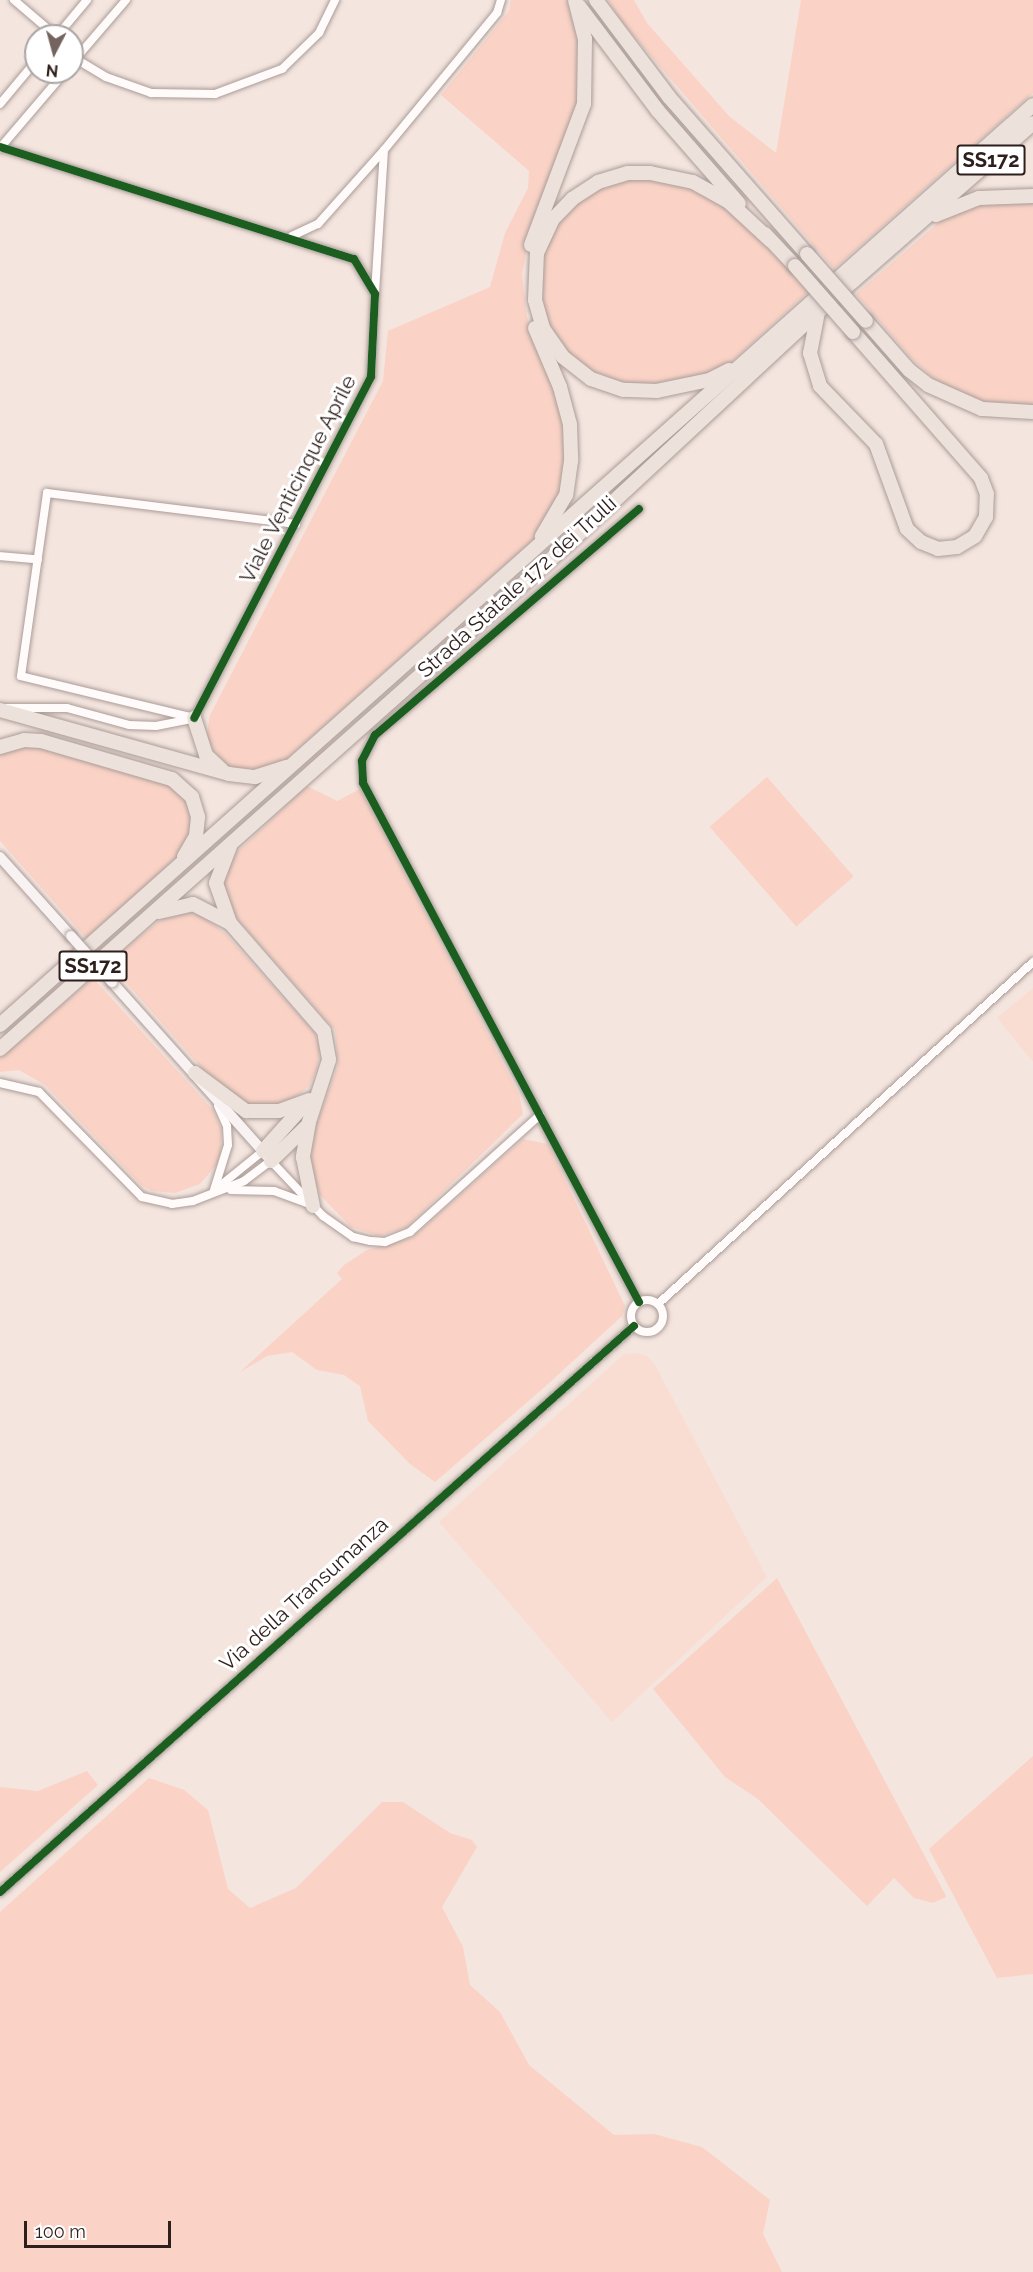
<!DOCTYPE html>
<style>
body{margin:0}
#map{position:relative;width:1033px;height:2272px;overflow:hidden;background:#f5e5df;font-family:Raleway,sans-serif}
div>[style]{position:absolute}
.built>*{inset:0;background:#f9ddd3}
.green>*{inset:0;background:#fad3c6;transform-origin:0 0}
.roads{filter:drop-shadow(0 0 2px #aa9c98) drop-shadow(0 0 2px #aa9c98)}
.street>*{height:8px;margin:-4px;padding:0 4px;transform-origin:4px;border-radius:4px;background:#fefbfa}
.street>.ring{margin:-4px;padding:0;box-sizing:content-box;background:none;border:8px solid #fefbfa;border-radius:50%}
.secondary>*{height:10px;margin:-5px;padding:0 5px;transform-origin:5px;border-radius:5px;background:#f8f3f2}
.highway>*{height:14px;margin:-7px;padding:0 7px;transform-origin:7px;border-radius:7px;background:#ede1dc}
.bridges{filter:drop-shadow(0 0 2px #aa9c98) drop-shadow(0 0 2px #aa9c98)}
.secondary-bridge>*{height:10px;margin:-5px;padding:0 5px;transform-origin:5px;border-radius:5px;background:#f8f3f2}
.highway-bridge>*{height:14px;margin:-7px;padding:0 7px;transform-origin:7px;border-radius:7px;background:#ede1dc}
.cycleway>*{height:8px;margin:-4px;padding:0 4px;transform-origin:4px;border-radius:4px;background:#1b5e20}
span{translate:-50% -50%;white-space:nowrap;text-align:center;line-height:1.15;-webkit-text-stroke:6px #fff;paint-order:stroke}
.shield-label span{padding:2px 4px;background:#fff;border:2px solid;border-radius:4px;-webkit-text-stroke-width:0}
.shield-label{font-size:20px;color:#2d1f1b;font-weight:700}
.street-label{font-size:21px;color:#2d1f1b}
.north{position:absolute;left:24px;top:24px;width:60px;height:60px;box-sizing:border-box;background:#fff;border:2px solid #aba5a4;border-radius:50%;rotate:186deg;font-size:16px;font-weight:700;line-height:24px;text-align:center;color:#2d1f1b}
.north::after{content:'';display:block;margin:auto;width:21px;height:27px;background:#736460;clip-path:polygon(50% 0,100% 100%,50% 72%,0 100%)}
.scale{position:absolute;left:24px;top:2221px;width:147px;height:27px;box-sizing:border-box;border:3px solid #2d1f1b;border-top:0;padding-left:8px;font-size:18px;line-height:21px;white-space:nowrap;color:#2d1f1b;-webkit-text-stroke:4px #fff;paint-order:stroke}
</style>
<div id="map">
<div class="built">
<i style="clip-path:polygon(1033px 988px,1033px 1062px,997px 1018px)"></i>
<i style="clip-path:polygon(636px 1353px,647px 1356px,655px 1365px,767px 1577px,612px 1722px,439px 1522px,624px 1354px)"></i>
</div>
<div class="green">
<i style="clip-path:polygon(511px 0,567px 0,583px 60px,579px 111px,529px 240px,522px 274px,527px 317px,567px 423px,568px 465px,560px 502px,538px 535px,281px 764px,260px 771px,226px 766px,206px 740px,210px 715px,383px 381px,388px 331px,490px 287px,505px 233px,528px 188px,529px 171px,441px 95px,509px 11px)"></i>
<i style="clip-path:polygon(608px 0,634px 0,647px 23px,729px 116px,776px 153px,801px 0,1033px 0,1033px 93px,834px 269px,621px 21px)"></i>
<i style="clip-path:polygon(655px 178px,692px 186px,737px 216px,809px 291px,730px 363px,702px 377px,635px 387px,580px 366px,557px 342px,542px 312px,539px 277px,545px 245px,563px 214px,589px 192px,624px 179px)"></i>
<i style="clip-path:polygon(1033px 200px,1033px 408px,976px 402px,940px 383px,913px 360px,856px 294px,945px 217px,980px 203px)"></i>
<i style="clip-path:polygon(31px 746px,159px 777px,184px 794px,193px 813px,192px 835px,180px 854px,87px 939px,0 841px,0 754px,7px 748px)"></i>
<i style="left:767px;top:777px;width:132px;height:76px;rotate:49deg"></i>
<i style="clip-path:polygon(307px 786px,337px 801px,360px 789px,519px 1094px,523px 1114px,407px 1227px,379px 1236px,351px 1227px,320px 1195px,309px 1165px,316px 1125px,338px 1065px,335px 1030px,235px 916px,223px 892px,226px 867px,234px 855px)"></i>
<i style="clip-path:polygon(190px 913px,201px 916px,224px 932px,314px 1032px,320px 1050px,317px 1069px,309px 1086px,289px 1103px,256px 1109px,221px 1090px,108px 962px,162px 919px)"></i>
<i style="clip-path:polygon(93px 978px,213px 1110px,221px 1129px,221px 1152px,217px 1164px,200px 1184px,175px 1193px,152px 1191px,141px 1185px,45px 1085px,19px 1070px,0 1072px,0 1058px)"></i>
<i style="clip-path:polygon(523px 1139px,548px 1144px,625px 1306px,622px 1316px,548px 1384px,435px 1482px,410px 1464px,368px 1421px,360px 1386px,344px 1375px,317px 1370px,292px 1352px,267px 1356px,240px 1372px,342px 1279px,337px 1273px,344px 1265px,367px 1250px,412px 1238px)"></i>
<i style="clip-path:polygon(777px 1578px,946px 1896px,946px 1897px,933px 1903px,914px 1898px,894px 1878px,867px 1906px,758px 1799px,725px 1777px,653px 1689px)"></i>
<i style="clip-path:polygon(1033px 1756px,1033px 1974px,997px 1978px,929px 1849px)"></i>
<i style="clip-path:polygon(87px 1771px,98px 1785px,0 1872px,0 1787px,38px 1791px)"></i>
<i style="clip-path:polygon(149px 1778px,184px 1790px,208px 1810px,228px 1889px,250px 1908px,296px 1888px,382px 1802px,403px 1802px,450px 1833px,472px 1840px,477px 1847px,442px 1907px,463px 1947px,470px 1985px,500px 2012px,529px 2065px,614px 2135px,654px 2134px,702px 2147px,770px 2200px,763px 2234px,782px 2272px,0 2272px,0 1912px)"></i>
</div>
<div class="roads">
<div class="street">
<i style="left:14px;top:0;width:55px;rotate:40.6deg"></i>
<i style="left:57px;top:36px;width:47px;rotate:-50.2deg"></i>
<i style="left:76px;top:59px;width:35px;rotate:31deg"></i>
<i style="left:106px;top:77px;width:48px;rotate:19.6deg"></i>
<i style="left:151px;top:93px;width:64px;rotate:0.9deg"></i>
<i style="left:215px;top:94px;width:72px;rotate:-20.5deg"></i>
<i style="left:282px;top:69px;width:52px;rotate:-44.2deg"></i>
<i style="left:319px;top:33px;width:37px;rotate:-64deg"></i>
<i style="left:72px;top:63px;width:83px;rotate:-49.4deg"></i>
<i style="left:0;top:104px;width:56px;rotate:-50.1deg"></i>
<i style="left:0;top:147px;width:371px;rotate:17.6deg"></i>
<i style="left:354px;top:259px;width:41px;rotate:59deg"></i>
<i style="left:375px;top:294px;width:83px;rotate:92.8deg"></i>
<i style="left:371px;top:377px;width:384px;rotate:117.4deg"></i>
<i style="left:0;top:148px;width:100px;rotate:-49.5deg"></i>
<i style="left:292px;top:236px;width:29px;rotate:-25deg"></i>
<i style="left:318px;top:224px;width:99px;rotate:-48.3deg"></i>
<i style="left:375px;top:293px;width:143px;rotate:-86.4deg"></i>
<i style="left:384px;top:150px;width:178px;rotate:-50.5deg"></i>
<i style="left:497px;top:13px;width:14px;rotate:-73deg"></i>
<i style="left:639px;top:509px;width:348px;rotate:139.4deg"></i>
<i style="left:375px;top:735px;width:29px;rotate:117deg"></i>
<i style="left:362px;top:761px;width:22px;rotate:87deg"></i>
<i style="left:363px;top:783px;width:588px;rotate:62deg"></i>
<i style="left:0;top:556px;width:38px;rotate:5deg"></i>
<i style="left:7px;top:708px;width:60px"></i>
<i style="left:67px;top:708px;width:64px;rotate:15.3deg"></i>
<i style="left:129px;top:725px;width:27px;rotate:2deg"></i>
<i style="left:156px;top:726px;width:37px;rotate:-11deg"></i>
<i style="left:194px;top:718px;width:178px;rotate:-166.4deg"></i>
<i style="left:21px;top:676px;width:185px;rotate:-81.9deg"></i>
<i style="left:47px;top:493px;width:251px;rotate:7.1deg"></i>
<i style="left:0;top:1083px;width:40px;rotate:13deg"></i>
<i style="left:39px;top:1092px;width:147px;rotate:45.6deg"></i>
<i style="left:142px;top:1197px;width:31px;rotate:13deg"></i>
<i style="left:172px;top:1204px;width:21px;rotate:-8deg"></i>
<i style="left:193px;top:1201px;width:55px;rotate:-21.4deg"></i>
<i style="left:244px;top:1181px;width:34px;rotate:-37deg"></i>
<i style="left:271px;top:1161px;width:76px;rotate:46.6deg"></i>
<i style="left:323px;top:1216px;width:37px;rotate:35deg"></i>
<i style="left:353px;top:1237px;width:18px;rotate:13deg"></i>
<i style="left:371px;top:1241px;width:14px;rotate:4deg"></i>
<i style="left:385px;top:1242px;width:27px;rotate:-22deg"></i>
<i style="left:410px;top:1232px;width:175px;rotate:-42deg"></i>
<i style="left:216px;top:1189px;width:60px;rotate:-39deg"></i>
<i style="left:214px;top:1190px;width:47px;rotate:-72.7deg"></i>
<i style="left:228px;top:1145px;width:19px;rotate:-93deg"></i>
<i style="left:227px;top:1126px;width:22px;rotate:-114deg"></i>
<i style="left:231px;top:1190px;width:43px;rotate:1.3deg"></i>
<i style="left:274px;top:1191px;width:37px;rotate:20deg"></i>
<i class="ring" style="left:631px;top:1300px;width:24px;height:24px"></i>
<i style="left:658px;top:1304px;width:508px;rotate:-42.36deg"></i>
<i style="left:0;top:1892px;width:850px;rotate:-41.76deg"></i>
</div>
<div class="secondary">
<i style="left:0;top:857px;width:106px;rotate:48.1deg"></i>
<i style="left:112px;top:982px;width:233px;rotate:48.3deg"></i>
</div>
<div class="highway">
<i style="left:596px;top:0;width:121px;rotate:53deg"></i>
<i style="left:669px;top:97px;width:209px;rotate:48.7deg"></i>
<i style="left:579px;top:6px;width:131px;rotate:53deg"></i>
<i style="left:658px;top:111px;width:123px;rotate:48.9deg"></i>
<i style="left:936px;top:215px;width:46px;rotate:-21.6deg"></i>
<i style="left:979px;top:198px;width:54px;rotate:-2.1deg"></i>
<i style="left:765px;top:234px;width:44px;rotate:46.8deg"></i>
<i style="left:531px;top:245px;width:151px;rotate:-69.4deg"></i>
<i style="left:584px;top:104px;width:65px;rotate:-89.1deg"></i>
<i style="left:585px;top:39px;width:40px;rotate:-104.4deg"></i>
<i style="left:818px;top:312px;width:42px;rotate:101deg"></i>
<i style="left:810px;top:353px;width:34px;rotate:73deg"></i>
<i style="left:820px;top:386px;width:81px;rotate:46deg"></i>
<i style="left:876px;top:444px;width:90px;rotate:70deg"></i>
<i style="left:907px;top:529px;width:19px;rotate:43deg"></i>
<i style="left:921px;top:542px;width:18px;rotate:22deg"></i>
<i style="left:938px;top:549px;width:19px;rotate:-6deg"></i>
<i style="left:957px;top:547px;width:21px;rotate:-31deg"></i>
<i style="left:975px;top:536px;width:22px;rotate:-60deg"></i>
<i style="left:986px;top:517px;width:23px;rotate:-88deg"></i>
<i style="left:987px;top:494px;width:17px;rotate:-111deg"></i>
<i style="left:981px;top:478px;width:194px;rotate:-131.2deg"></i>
<i style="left:866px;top:321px;width:65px;rotate:48.7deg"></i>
<i style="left:909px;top:370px;width:24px;rotate:38deg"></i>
<i style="left:928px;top:385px;width:59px;rotate:24deg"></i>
<i style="left:982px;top:409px;width:51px;rotate:3.4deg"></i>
<i style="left:535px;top:328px;width:64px;rotate:67deg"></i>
<i style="left:560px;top:387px;width:39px;rotate:75deg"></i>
<i style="left:570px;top:425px;width:36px;rotate:88deg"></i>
<i style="left:571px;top:461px;width:34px;rotate:98deg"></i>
<i style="left:566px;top:495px;width:48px;rotate:120.3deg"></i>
<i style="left:729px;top:370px;width:22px;rotate:153deg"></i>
<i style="left:709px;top:380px;width:53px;rotate:168.1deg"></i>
<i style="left:657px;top:391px;width:34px;rotate:-178deg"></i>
<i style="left:623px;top:390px;width:34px;rotate:-161deg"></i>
<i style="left:591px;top:379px;width:36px;rotate:-142deg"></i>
<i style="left:563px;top:357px;width:35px;rotate:-125deg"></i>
<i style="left:543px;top:328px;width:29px;rotate:-106deg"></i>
<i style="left:535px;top:300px;width:47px;rotate:-87.6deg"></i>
<i style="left:537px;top:253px;width:38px;rotate:-65deg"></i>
<i style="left:553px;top:219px;width:28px;rotate:-46deg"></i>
<i style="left:572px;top:199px;width:31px;rotate:-33deg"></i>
<i style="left:598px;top:182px;width:31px;rotate:-17deg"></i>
<i style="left:628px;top:173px;width:22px"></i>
<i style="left:650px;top:173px;width:44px;rotate:11.8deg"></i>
<i style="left:693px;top:182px;width:41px;rotate:29.1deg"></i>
<i style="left:729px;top:202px;width:56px;rotate:42.8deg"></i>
<i style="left:0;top:710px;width:238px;rotate:15.6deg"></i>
<i style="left:229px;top:774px;width:26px;rotate:7deg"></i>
<i style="left:255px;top:777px;width:33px;rotate:-18deg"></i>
<i style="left:194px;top:718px;width:39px;rotate:72deg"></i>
<i style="left:206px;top:755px;width:22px;rotate:43deg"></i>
<i style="left:0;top:747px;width:25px;rotate:-16deg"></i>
<i style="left:24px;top:740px;width:17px;rotate:3deg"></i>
<i style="left:41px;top:741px;width:136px;rotate:16.2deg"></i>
<i style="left:172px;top:779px;width:27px;rotate:42deg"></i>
<i style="left:192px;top:797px;width:21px;rotate:73deg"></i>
<i style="left:198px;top:817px;width:19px;rotate:96deg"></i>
<i style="left:196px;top:836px;width:24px;rotate:120deg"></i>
<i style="left:159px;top:912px;width:35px;rotate:-13deg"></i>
<i style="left:193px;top:904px;width:42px;rotate:27.2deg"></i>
<i style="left:230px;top:923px;width:143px;rotate:49deg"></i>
<i style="left:324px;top:1031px;width:29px;rotate:80deg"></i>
<i style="left:329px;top:1060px;width:65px;rotate:107.9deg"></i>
<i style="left:309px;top:1122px;width:36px;rotate:100deg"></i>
<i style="left:303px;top:1157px;width:50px;rotate:78.5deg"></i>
<i style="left:230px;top:923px;width:42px;rotate:-109.3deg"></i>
<i style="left:216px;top:883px;width:39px;rotate:-69deg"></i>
<i style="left:0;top:1025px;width:1383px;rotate:-41.69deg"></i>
<i style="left:0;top:1049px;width:761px;rotate:-41.65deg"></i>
<i style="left:569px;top:543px;width:340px;rotate:-42.9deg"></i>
<i style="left:818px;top:312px;width:286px;rotate:-41.3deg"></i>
<i style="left:195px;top:1073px;width:64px;rotate:36.7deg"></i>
<i style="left:246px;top:1111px;width:33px"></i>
<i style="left:279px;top:1111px;width:32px;rotate:-20deg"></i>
<i style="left:263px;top:1151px;width:64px;rotate:-48.1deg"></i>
<i style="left:271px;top:1161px;width:49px;rotate:-44.2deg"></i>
</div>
</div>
<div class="bridges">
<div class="secondary-bridge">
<i style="left:71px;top:936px;width:62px;rotate:48.3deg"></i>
</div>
<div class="highway-bridge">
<i style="left:807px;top:254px;width:89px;rotate:48.6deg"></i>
<i style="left:795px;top:266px;width:88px;rotate:48.7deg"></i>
</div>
</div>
<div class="cycleway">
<i style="left:0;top:147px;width:371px;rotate:17.6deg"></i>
<i style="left:354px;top:259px;width:41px;rotate:59deg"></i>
<i style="left:375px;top:294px;width:83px;rotate:92.8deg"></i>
<i style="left:371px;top:377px;width:384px;rotate:117.4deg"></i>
<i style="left:639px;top:509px;width:348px;rotate:139.4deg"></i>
<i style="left:375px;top:735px;width:29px;rotate:117deg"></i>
<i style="left:362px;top:761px;width:22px;rotate:87deg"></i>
<i style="left:363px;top:783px;width:588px;rotate:62deg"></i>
<i style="left:0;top:1892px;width:850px;rotate:-41.76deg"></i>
</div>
<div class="shield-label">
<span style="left:991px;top:160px">SS172</span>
<span style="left:93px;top:966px">SS172</span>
</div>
<div class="street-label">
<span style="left:298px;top:479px;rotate:-63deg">Viale Venticinque Aprile</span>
<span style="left:517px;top:587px;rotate:-42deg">Strada Statale 172 dei Trulli</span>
<span style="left:304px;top:1594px;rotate:-42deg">Via della Transumanza</span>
</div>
<div class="north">N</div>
<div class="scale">100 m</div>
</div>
